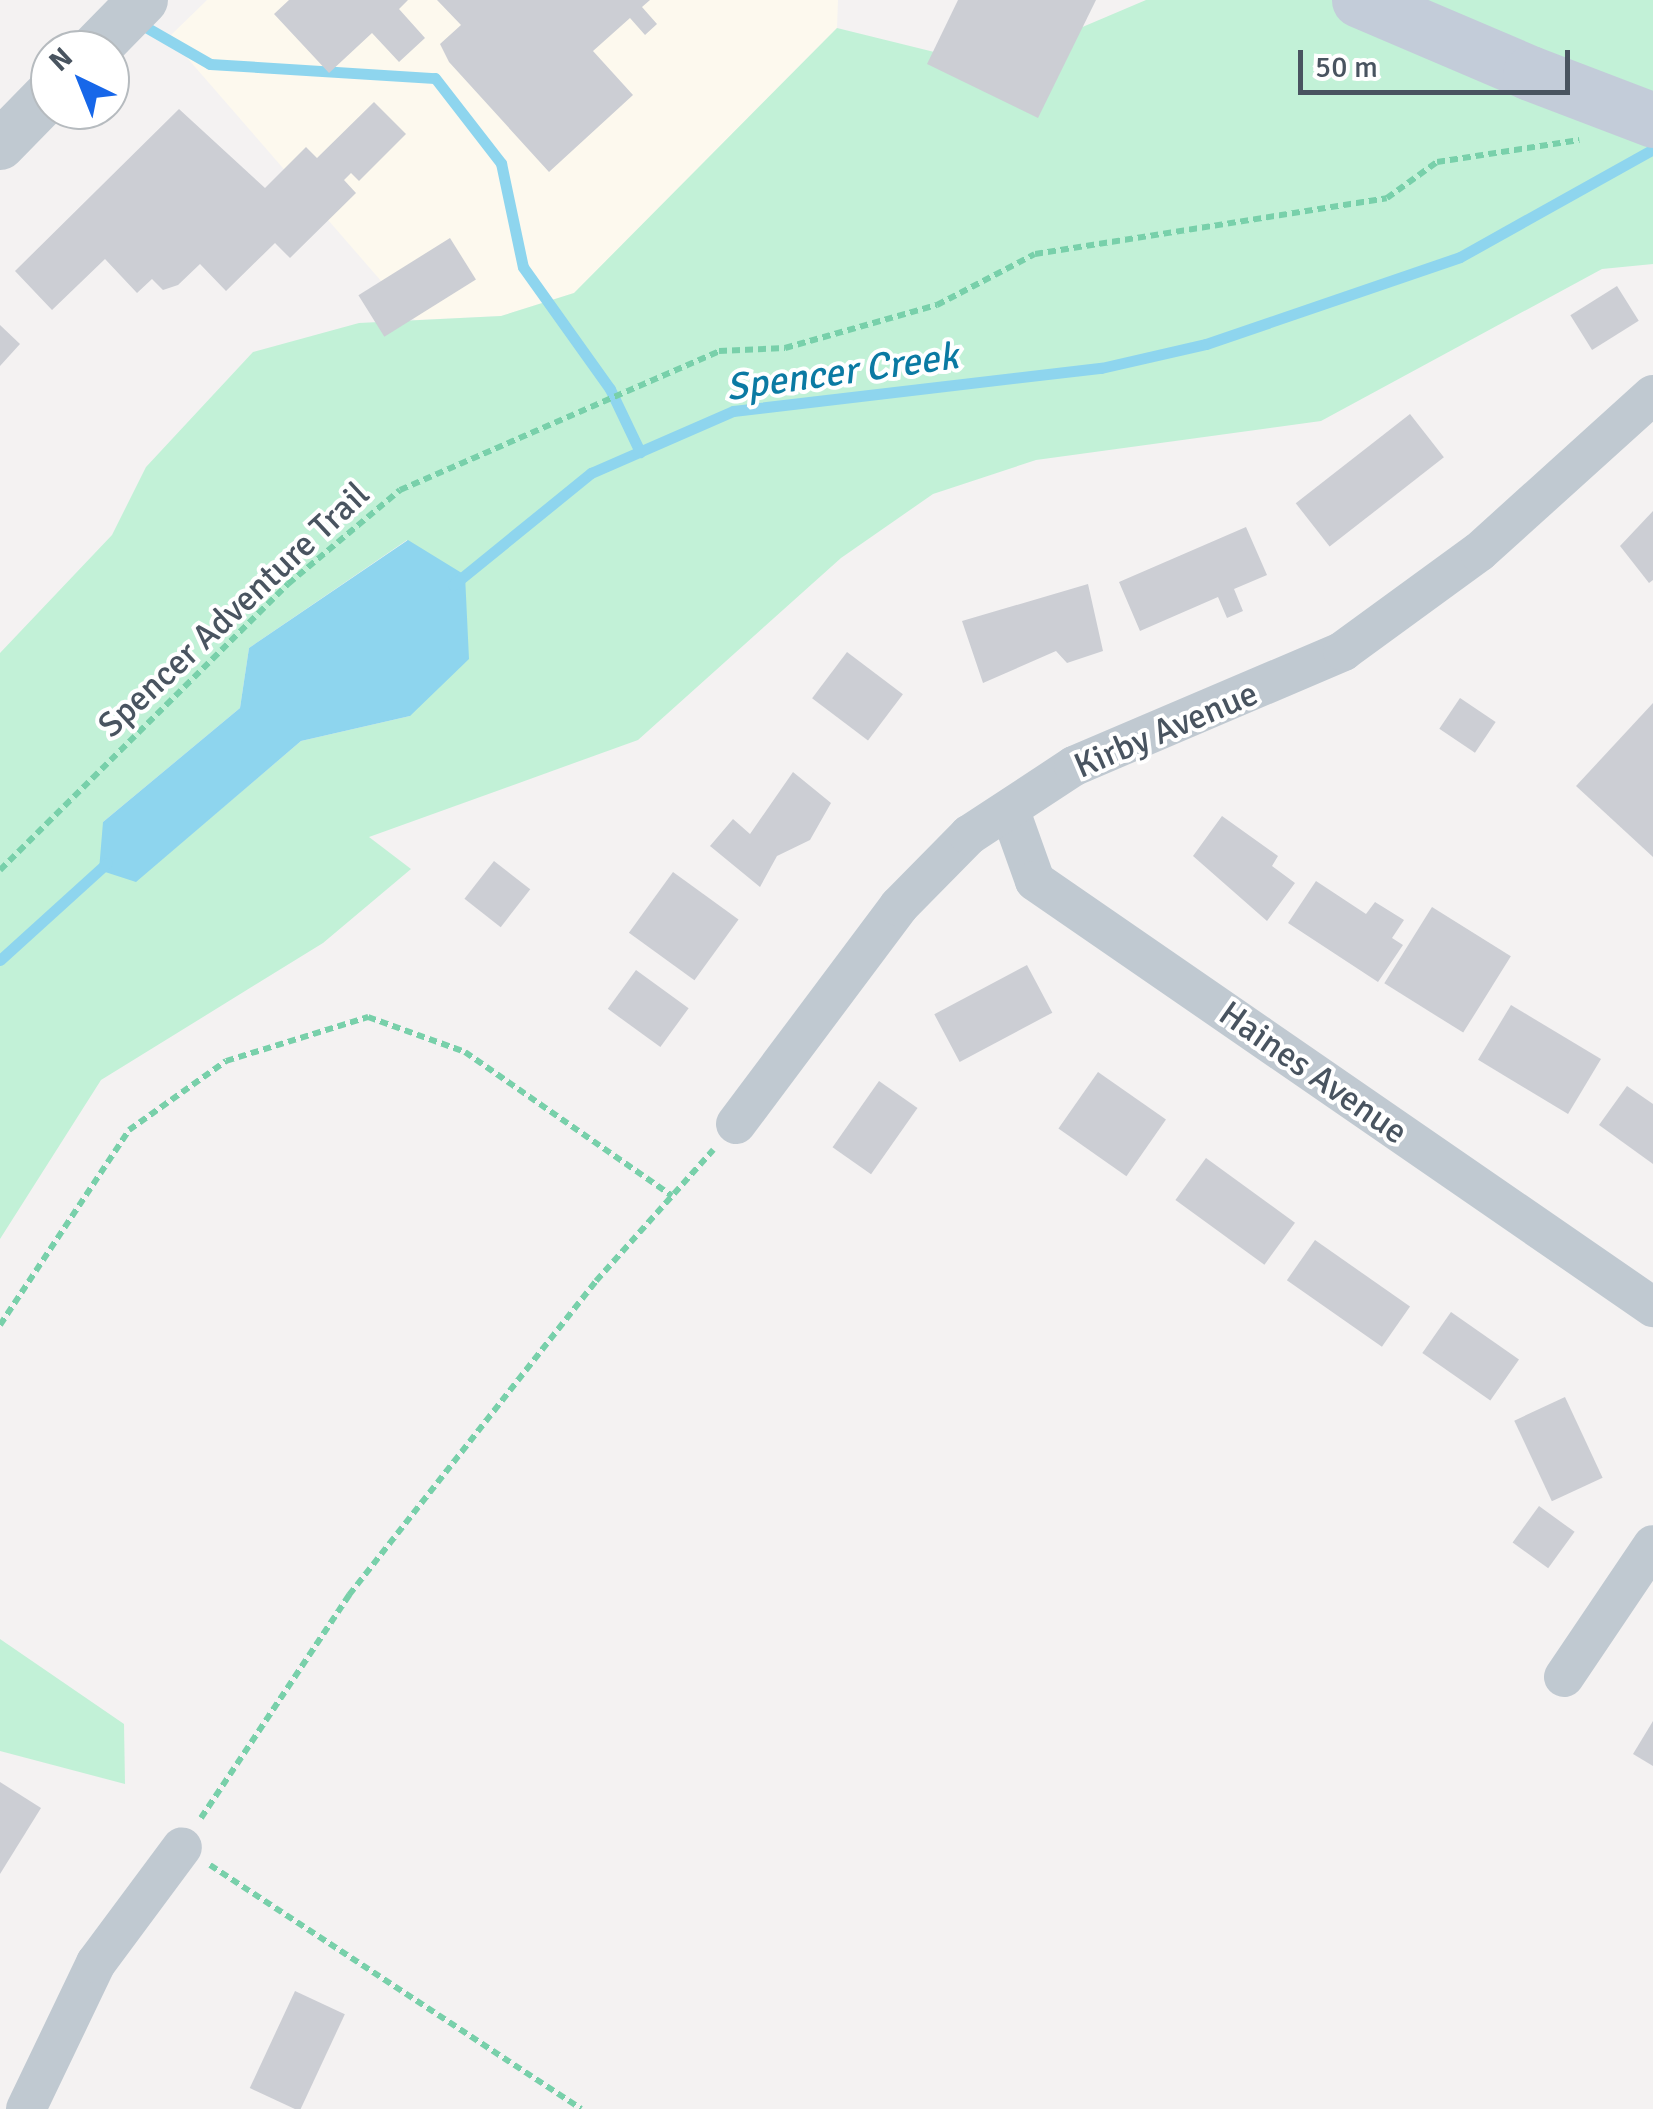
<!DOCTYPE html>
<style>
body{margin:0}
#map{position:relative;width:1653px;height:2109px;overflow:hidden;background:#f4f2f2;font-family:Signika,sans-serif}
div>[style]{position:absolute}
.commercial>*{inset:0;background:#fdf9ee}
.green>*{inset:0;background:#c2f1d7}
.water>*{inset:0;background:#8ed5ee}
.stream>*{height:11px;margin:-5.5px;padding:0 5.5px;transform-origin:5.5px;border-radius:5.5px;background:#8ed5ee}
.building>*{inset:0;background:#ccced4;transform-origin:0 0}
.path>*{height:6px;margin-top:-3px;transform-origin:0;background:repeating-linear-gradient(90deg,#78d0aa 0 8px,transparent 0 13px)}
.minor>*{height:40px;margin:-20px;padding:0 20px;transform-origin:20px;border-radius:20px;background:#c0c9d1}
.tertiary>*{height:50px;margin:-25px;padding:0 25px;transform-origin:25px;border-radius:25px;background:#c0c9d1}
.secondary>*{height:55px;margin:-27.5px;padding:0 27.5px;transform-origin:27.5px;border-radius:27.5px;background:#c3ccd9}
.secondary-bridge>*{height:55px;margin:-27.5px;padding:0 27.5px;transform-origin:27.5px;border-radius:27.5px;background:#c3ccd9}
span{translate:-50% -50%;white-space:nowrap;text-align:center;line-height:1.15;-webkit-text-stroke:8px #fff;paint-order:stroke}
.street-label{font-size:35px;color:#495460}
.water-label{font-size:38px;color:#0b7aa3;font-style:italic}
.north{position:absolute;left:30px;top:30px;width:100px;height:100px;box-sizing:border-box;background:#fff;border:2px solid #b6bbbf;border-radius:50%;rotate:317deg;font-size:28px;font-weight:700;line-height:40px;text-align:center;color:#495460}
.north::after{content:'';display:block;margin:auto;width:35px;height:45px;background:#1767e9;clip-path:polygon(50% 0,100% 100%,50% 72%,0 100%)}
.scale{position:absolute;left:1298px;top:50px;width:272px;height:45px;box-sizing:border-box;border:5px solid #495460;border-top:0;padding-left:12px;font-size:30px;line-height:35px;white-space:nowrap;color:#495460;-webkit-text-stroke:8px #fff;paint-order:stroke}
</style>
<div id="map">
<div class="commercial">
<i style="clip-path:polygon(207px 0,838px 0,837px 28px,574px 293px,501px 316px,415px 320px,169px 37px)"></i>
</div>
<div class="green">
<i style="clip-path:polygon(evenodd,1146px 0,1653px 0,1653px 264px,1602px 269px,1321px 421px,1036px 460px,933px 494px,841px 558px,638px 740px,369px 837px,411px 869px,323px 943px,101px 1080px,0 1239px,0 653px,112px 535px,146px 467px,253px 352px,359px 323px,501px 316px,574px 293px,837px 28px,991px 66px,1146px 0,407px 540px,410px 716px,301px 741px,136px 881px,103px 822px,240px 708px,249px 648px,407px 540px)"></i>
<i style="clip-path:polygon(0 1639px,124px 1724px,125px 1784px,0 1751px)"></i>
</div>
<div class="water">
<i style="clip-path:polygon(408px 540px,465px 575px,469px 659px,410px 716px,301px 741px,136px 882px,99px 870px,103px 822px,240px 708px,249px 648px)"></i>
</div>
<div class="stream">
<i style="left:137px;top:22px;width:84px;rotate:29.9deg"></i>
<i style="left:210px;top:64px;width:225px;rotate:3.6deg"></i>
<i style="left:435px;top:78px;width:108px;rotate:52.2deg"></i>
<i style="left:501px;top:163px;width:106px;rotate:78.1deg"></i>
<i style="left:523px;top:267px;width:150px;rotate:54.5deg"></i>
<i style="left:610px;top:389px;width:70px;rotate:64.5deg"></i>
<i style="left:453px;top:585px;width:178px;rotate:-39.1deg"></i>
<i style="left:591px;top:473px;width:155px;rotate:-23.6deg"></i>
<i style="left:733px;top:411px;width:371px;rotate:-6.7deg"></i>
<i style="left:1101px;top:368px;width:108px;rotate:-12.9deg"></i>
<i style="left:1206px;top:344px;width:268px;rotate:-18.9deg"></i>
<i style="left:1460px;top:257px;width:221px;rotate:-29.2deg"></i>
<i style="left:0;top:960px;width:144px;rotate:-42.2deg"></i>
</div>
<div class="building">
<i style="clip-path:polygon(289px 0,408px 0,399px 9px,425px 38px,399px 62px,372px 33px,329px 73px,274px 14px)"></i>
<i style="clip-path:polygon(437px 0,650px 0,642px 7px,657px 24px,645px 35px,630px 18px,593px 51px,633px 95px,549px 172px,449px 62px,440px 44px,461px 25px)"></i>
<i style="clip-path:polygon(958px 0,1096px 0,1038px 118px,927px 64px)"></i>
<i style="clip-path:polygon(374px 102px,406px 134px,359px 181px,351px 173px,344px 180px,356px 193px,290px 258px,275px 243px,226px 291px,200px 264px,178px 285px,163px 290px,152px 279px,137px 293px,105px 259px,52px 310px,15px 271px,179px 109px,265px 188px,306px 147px,317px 158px)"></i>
<i style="left:450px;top:238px;width:49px;height:108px;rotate:58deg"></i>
<i style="left:1617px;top:286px;width:41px;height:55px;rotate:58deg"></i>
<i style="clip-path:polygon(0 325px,20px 344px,0 366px)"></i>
<i style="left:1410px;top:414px;width:55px;height:145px;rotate:52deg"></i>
<i style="clip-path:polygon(1653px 511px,1653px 580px,1649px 583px,1620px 546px)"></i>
<i style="clip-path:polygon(1246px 527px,1267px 575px,1234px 589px,1243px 611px,1227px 618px,1218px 597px,1140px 631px,1119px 582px)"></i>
<i style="clip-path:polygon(1088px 584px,1103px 651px,1067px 663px,1056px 651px,983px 683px,962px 621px)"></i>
<i style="left:847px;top:652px;width:70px;height:58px;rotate:37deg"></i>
<i style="left:1460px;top:698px;width:43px;height:37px;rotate:34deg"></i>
<i style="clip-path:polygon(1653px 703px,1653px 857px,1576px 786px)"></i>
<i style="clip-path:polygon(793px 772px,831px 803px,810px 840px,777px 856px,760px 887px,710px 846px,733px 819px,750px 834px)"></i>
<i style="clip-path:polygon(1222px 816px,1278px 856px,1272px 866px,1295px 883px,1267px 921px,1193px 856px)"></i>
<i style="left:494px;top:861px;width:46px;height:48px;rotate:38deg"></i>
<i style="left:673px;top:872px;width:81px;height:75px;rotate:36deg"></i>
<i style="clip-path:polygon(1316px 881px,1366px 914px,1375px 902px,1404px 920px,1392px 938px,1403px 945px,1378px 982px,1288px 923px)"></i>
<i style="left:1432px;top:907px;width:93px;height:90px;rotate:32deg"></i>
<i style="left:1027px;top:965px;width:54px;height:105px;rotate:62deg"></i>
<i style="left:636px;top:970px;width:65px;height:48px;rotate:36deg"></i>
<i style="left:1511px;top:1005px;width:105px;height:64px;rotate:31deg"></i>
<i style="left:1098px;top:1072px;width:83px;height:69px;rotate:35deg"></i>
<i style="left:879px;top:1081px;width:47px;height:81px;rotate:35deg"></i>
<i style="clip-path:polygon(1627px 1086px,1653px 1104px,1653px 1164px,1599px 1125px)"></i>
<i style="left:1206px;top:1158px;width:110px;height:52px;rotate:36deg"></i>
<i style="left:1315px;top:1240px;width:116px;height:49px;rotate:35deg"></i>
<i style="left:1451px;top:1312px;width:83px;height:50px;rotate:35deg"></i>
<i style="left:1565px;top:1397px;width:89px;height:56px;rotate:65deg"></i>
<i style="left:1539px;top:1506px;width:44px;height:45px;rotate:36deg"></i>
<i style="clip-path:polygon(1653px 1721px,1653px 1766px,1633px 1754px)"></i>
<i style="clip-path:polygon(0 1782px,41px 1808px,0 1874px)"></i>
<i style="left:295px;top:1991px;width:55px;height:107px;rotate:25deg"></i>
</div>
<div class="path">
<i style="left:0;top:870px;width:406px;rotate:-44.8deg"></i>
<i style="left:288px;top:584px;width:146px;rotate:-40deg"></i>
<i style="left:400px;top:490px;width:348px;rotate:-23.5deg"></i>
<i style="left:719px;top:351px;width:66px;rotate:-2.6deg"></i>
<i style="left:785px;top:348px;width:158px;rotate:-15.8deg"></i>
<i style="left:937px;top:305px;width:110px;rotate:-27.5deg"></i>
<i style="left:1035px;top:254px;width:356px;rotate:-9deg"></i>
<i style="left:1387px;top:198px;width:62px;rotate:-35.8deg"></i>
<i style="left:1437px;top:162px;width:144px;rotate:-8.8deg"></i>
<i style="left:0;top:1325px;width:234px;rotate:-56.5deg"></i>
<i style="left:129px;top:1130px;width:119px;rotate:-35.4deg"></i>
<i style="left:226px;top:1061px;width:149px;rotate:-17.2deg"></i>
<i style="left:368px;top:1017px;width:103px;rotate:19.8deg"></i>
<i style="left:465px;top:1052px;width:252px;rotate:34.8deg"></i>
<i style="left:201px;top:1818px;width:268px;rotate:-56.4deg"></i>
<i style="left:349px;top:1595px;width:400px;rotate:-51.8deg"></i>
<i style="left:596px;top:1281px;width:176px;rotate:-48.2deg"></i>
<i style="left:210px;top:1865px;width:444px;rotate:33.3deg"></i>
</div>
<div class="minor">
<i style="left:1010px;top:811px;width:74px;rotate:70.3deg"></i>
<i style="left:1035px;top:881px;width:751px;rotate:34.58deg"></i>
<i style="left:736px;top:1124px;width:272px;rotate:-53.2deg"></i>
<i style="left:899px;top:906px;width:100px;rotate:-45.4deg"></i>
<i style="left:969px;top:835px;width:126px;rotate:-33.3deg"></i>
<i style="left:1074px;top:766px;width:293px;rotate:-23.1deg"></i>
<i style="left:1343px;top:651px;width:168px;rotate:-36.1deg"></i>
<i style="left:1479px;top:552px;width:234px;rotate:-42.1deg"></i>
<i style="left:1564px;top:1677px;width:159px;rotate:-56deg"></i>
<i style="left:26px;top:2109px;width:162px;rotate:-64.4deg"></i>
<i style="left:96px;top:1963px;width:144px;rotate:-53.4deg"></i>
</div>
<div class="tertiary">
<i style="left:94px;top:50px;width:70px;rotate:-45.6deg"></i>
<i style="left:0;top:145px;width:71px;rotate:-45.6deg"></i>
</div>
<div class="secondary">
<i style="left:1359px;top:0;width:186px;rotate:23.1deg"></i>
</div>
<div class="secondary-bridge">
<i style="left:1530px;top:73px;width:132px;rotate:20.9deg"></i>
</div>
<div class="street-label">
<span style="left:234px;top:610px;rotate:-43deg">Spencer Adventure Trail</span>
<span style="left:1166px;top:730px;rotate:-23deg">Kirby Avenue</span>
<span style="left:1313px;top:1073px;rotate:35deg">Haines Avenue</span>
</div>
<div class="water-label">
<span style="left:842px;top:372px;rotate:-8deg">Spencer Creek</span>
</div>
<div class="north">N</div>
<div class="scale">50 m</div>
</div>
